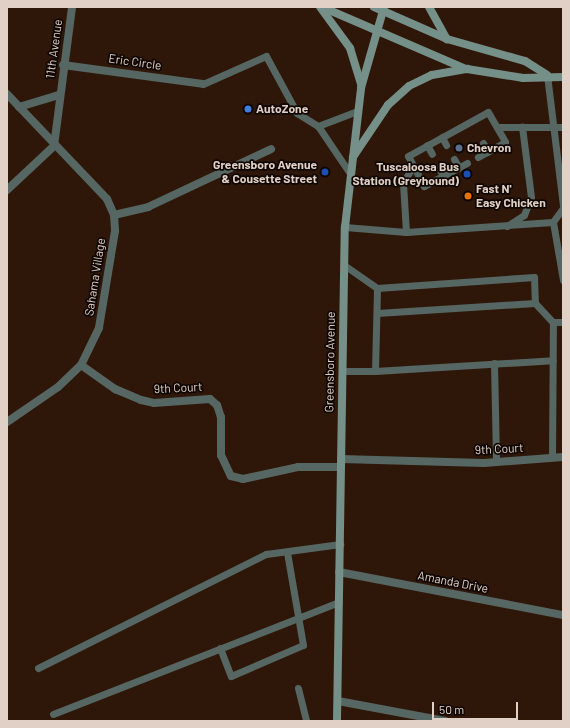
<!DOCTYPE html>
<style>
body{margin:0}
#map{position:relative;width:570px;height:728px;overflow:hidden;background:#2e1709;font-family:Barlow,sans-serif}
div>[style]{position:absolute}
.service>*{height:7px;margin:-3.5px;padding:0 3.5px;transform-origin:3.5px;border-radius:3.5px;background:#566662}
.minor>*{height:8px;margin:-4px;padding:0 4px;transform-origin:4px;border-radius:4px;background:#566662}
.tertiary>*{height:8px;margin:-4px;padding:0 4px;transform-origin:4px;border-radius:4px;background:#566662}
.secondary>*{height:8px;margin:-4px;padding:0 4px;transform-origin:4px;border-radius:4px;background:#758f89}
.dots>*{width:11px;height:11px;translate:-50% -50%;box-sizing:border-box;border:2px solid #0f0602;border-radius:50%}
span{translate:-50% -50%;white-space:nowrap;text-align:center;line-height:1.15;-webkit-text-stroke:3.5px #0f0602;paint-order:stroke}
.street-label{font-size:12px;color:#e0d0c6}
.poi-label{font-size:12px;color:#e0d0c6;font-weight:700}
.left{translate:0 -50%;text-align:left}
.right{translate:-100% -50%;text-align:right}
.frame{position:absolute;inset:0;border:8px solid #e0d0c6;pointer-events:none}
.scale{position:absolute;left:432px;top:702px;width:86px;height:18px;box-sizing:border-box;border:2px solid #e0d0c6;border-top:0;padding-left:5px;font-size:12px;line-height:14px;white-space:nowrap;color:#e0d0c6;-webkit-text-stroke:3px #0f0602;paint-order:stroke}
</style>
<div id="map">
<div class="service">
<i style="left:547px;top:75px;width:131px;rotate:83deg"></i>
<i style="left:203px;top:84px;width:69px;rotate:-24deg"></i>
<i style="left:266px;top:56px;width:65px;rotate:61.5deg"></i>
<i style="left:297px;top:113px;width:25px;rotate:32deg"></i>
<i style="left:318px;top:126px;width:55px;rotate:56deg"></i>
<i style="left:318px;top:126px;width:42px;rotate:-21deg"></i>
<i style="left:497px;top:127px;width:66px"></i>
<i style="left:442px;top:137px;width:9px;rotate:63deg"></i>
<i style="left:483px;top:143px;width:10px;rotate:61deg"></i>
<i style="left:427px;top:145px;width:10px;rotate:61deg"></i>
<i style="left:454px;top:159px;width:10px;rotate:61deg"></i>
<i style="left:467px;top:163px;width:49px;rotate:151.9deg"></i>
<i style="left:424px;top:186px;width:34px;rotate:-118deg"></i>
<i style="left:408px;top:156px;width:91px;rotate:-28.8deg"></i>
<i style="left:488px;top:112px;width:34px;rotate:60deg"></i>
<i style="left:505px;top:142px;width:31px;rotate:151deg"></i>
<i style="left:439px;top:168px;width:9px;rotate:63deg"></i>
<i style="left:563px;top:208px;width:17px;rotate:126deg"></i>
<i style="left:553px;top:222px;width:59px;rotate:80.2deg"></i>
<i style="left:507px;top:226px;width:20px;rotate:-33deg"></i>
<i style="left:524px;top:215px;width:19px;rotate:-69deg"></i>
<i style="left:531px;top:197px;width:71px;rotate:-97.3deg"></i>
<i style="left:345px;top:227px;width:61px;rotate:4.7deg"></i>
<i style="left:406px;top:232px;width:147px;rotate:-3.9deg"></i>
<i style="left:406px;top:232px;width:49px;rotate:-93.5deg"></i>
<i style="left:403px;top:183px;width:20px;rotate:-60deg"></i>
<i style="left:344px;top:265px;width:40px;rotate:34.9deg"></i>
<i style="left:377px;top:288px;width:157px;rotate:-4deg"></i>
<i style="left:534px;top:277px;width:26px;rotate:88deg"></i>
<i style="left:535px;top:303px;width:158px;rotate:176.4deg"></i>
<i style="left:535px;top:303px;width:26px;rotate:47deg"></i>
<i style="left:553px;top:322px;width:10px"></i>
<i style="left:494px;top:363px;width:99px;rotate:88.8deg"></i>
<i style="left:342px;top:371px;width:33px"></i>
<i style="left:375px;top:371px;width:83px;rotate:-88.6deg"></i>
<i style="left:375px;top:371px;width:178px;rotate:-3.5deg"></i>
<i style="left:552px;top:457px;width:135px;rotate:-89.6deg"></i>
<i style="left:220px;top:648px;width:30px;rotate:69deg"></i>
<i style="left:231px;top:676px;width:78px;rotate:-23.3deg"></i>
<i style="left:303px;top:645px;width:94px;rotate:-99.8deg"></i>
<i style="left:38px;top:668px;width:255px;rotate:-26.6deg"></i>
<i style="left:266px;top:554px;width:75px;rotate:-7.7deg"></i>
<i style="left:298px;top:688px;width:34px;rotate:76deg"></i>
<i style="left:53px;top:714px;width:307px;rotate:-21.4deg"></i>
</div>
<div class="minor">
<i style="left:63px;top:65px;width:141px;rotate:7.7deg"></i>
<i style="left:7px;top:94px;width:145px;rotate:46.4deg"></i>
<i style="left:107px;top:199px;width:17px;rotate:66deg"></i>
<i style="left:114px;top:215px;width:16px;rotate:86deg"></i>
<i style="left:115px;top:231px;width:98px;rotate:99.4deg"></i>
<i style="left:99px;top:328px;width:41px;rotate:115.9deg"></i>
<i style="left:81px;top:365px;width:32px;rotate:136deg"></i>
<i style="left:58px;top:387px;width:62px;rotate:145.5deg"></i>
<i style="left:19px;top:107px;width:42px;rotate:-16.7deg"></i>
<i style="left:7px;top:190px;width:64px;rotate:-43.1deg"></i>
<i style="left:54px;top:146px;width:140px;rotate:-82.6deg"></i>
<i style="left:114px;top:215px;width:35px;rotate:-13deg"></i>
<i style="left:148px;top:207px;width:136px;rotate:-25.2deg"></i>
<i style="left:81px;top:365px;width:42px;rotate:35.2deg"></i>
<i style="left:115px;top:389px;width:28px;rotate:23deg"></i>
<i style="left:141px;top:400px;width:13px;rotate:13deg"></i>
<i style="left:154px;top:403px;width:56px;rotate:-4.1deg"></i>
<i style="left:210px;top:399px;width:9px;rotate:41deg"></i>
<i style="left:217px;top:405px;width:13px;rotate:72deg"></i>
<i style="left:221px;top:417px;width:38px;rotate:90deg"></i>
<i style="left:221px;top:455px;width:23px;rotate:65deg"></i>
<i style="left:231px;top:476px;width:12px;rotate:14deg"></i>
<i style="left:243px;top:479px;width:56px;rotate:-12.3deg"></i>
<i style="left:298px;top:467px;width:43px"></i>
<i style="left:341px;top:459px;width:143px;rotate:1.6deg"></i>
<i style="left:484px;top:463px;width:79px;rotate:-4.3deg"></i>
<i style="left:339px;top:572px;width:228px;rotate:10.9deg"></i>
</div>
<div class="tertiary">
<i style="left:338px;top:701px;width:109px;rotate:10.6deg"></i>
</div>
<div class="secondary">
<i style="left:320px;top:7px;width:51px;rotate:53.8deg"></i>
<i style="left:350px;top:48px;width:38px;rotate:73deg"></i>
<i style="left:322px;top:7px;width:157px;rotate:23.3deg"></i>
<i style="left:374px;top:7px;width:80px;rotate:23.7deg"></i>
<i style="left:447px;top:39px;width:81px;rotate:15.8deg"></i>
<i style="left:525px;top:61px;width:26px;rotate:32deg"></i>
<i style="left:429px;top:7px;width:37px;rotate:61deg"></i>
<i style="left:353px;top:157px;width:63px;rotate:-56.1deg"></i>
<i style="left:388px;top:105px;width:28px;rotate:-42deg"></i>
<i style="left:409px;top:86px;width:25px;rotate:-26deg"></i>
<i style="left:432px;top:75px;width:36px;rotate:-10deg"></i>
<i style="left:467px;top:69px;width:57px;rotate:9.1deg"></i>
<i style="left:523px;top:78px;width:40px;rotate:-1.4deg"></i>
<i style="left:337px;top:721px;width:494px;rotate:-89.1deg"></i>
<i style="left:345px;top:227px;width:140px;rotate:-83.4deg"></i>
<i style="left:361px;top:88px;width:84px;rotate:-74.1deg"></i>
</div>
<div class="dots">
<i style="left:248px;top:109px;background:#3f7fe0"></i>
<i style="left:459px;top:148px;background:#5c6f8a"></i>
<i style="left:325px;top:172px;background:#1a4fb4"></i>
<i style="left:467px;top:174px;background:#1a4fb4"></i>
<i style="left:468px;top:196px;background:#e8710a"></i>
</div>
<div class="street-label">
<span style="left:54px;top:49px;rotate:-82deg">11th Avenue</span>
<span style="left:135px;top:62px;rotate:8deg">Eric Circle</span>
<span style="left:95px;top:277px;rotate:-81deg">Sahama Village</span>
<span style="left:330px;top:362px;rotate:-89deg">Greensboro Avenue</span>
<span style="left:178px;top:388px;rotate:-3deg">9th Court</span>
<span style="left:499px;top:449px;rotate:-3deg">9th Court</span>
<span style="left:453px;top:582px;rotate:11deg">Amanda Drive</span>
</div>
<div class="poi-label">
<span class="left" style="left:256px;top:109px">AutoZone</span>
<span class="left" style="left:467px;top:148px">Chevron</span>
<span class="right" style="left:317px;top:172px">Greensboro Avenue<br>&amp; Cousette Street</span>
<span class="right" style="left:459px;top:174px">Tuscaloosa Bus<br>Station (Greyhound)</span>
<span class="left" style="left:476px;top:196px">Fast N'<br>Easy Chicken</span>
</div>
<div class="frame"></div>
<div class="scale">50 m</div>
</div>
